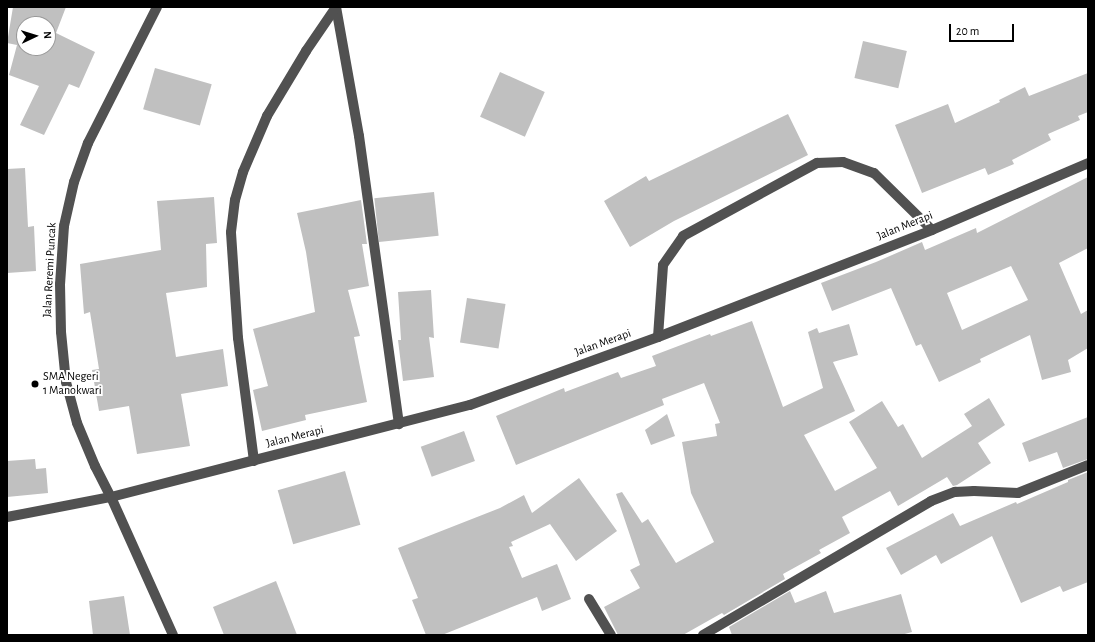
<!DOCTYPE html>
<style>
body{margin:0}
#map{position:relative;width:1095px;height:642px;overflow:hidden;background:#fff;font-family:"Alegreya Sans",sans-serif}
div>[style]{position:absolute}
.building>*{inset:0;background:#c0c0c0;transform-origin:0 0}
.minor>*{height:10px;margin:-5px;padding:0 5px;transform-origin:5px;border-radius:5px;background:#515151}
.dots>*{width:11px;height:11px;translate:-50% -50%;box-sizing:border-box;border:2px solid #fff;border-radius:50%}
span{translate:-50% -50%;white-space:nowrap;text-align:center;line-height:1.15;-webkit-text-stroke:4px #fff;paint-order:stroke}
.street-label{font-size:12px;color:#000}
.poi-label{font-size:12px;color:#000}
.left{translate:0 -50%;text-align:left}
.frame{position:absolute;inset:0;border:8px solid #000;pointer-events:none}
.north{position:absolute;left:16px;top:16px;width:40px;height:40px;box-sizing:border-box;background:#fff;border:1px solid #999;border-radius:50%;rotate:86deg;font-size:11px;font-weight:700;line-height:16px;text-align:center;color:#000}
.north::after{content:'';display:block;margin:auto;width:14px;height:18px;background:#000;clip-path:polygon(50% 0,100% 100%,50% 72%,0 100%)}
.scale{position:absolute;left:949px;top:24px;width:65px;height:18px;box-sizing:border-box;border:2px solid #000;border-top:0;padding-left:5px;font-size:12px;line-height:14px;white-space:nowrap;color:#000;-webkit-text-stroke:3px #fff;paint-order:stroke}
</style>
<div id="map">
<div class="building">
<i style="clip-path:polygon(evenodd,13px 7px,66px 7px,56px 33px,95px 52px,79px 88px,69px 84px,44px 135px,20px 125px,39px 86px,9px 75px,17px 45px,7px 43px,13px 7px,24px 24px,48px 24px,48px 48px,24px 48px,24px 24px)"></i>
<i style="left:863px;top:41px;width:45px;height:38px;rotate:13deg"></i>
<i style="left:155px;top:68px;width:59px;height:43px;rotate:16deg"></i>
<i style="left:500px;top:72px;width:49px;height:49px;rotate:24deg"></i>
<i style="clip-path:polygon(1088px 73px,1088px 112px,1078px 116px,1080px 120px,1048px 134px,1051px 140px,1012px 160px,1014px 164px,988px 175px,985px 168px,922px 193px,895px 125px,948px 104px,955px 123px,1000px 102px,999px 100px,1025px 87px,1029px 96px)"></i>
<i style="clip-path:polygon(788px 114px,808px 155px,674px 221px,630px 247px,604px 201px,646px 176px,649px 181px)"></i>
<i style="clip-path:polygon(25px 168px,28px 227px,34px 226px,36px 271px,7px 273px,7px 169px)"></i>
<i style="clip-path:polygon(evenodd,1088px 177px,1088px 248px,1059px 263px,1081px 314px,1088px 310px,1088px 348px,1068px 360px,1071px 372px,1042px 380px,1030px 335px,980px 359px,981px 362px,939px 382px,921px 344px,916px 346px,891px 288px,832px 311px,821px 283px,876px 262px,922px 242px,925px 250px,976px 228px,977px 233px,1088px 177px,1011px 266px,1028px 300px,962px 330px,947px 293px,1011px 266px)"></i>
<i style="left:434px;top:192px;width:44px;height:60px;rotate:84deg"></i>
<i style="clip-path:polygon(214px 197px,217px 243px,206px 244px,207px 287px,166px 293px,176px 357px,223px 349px,228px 386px,181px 394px,190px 446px,137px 454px,129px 406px,99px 411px,92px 370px,99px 369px,90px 312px,84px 314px,80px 264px,161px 250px,157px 201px)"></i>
<i style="clip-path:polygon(361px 200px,367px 244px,362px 244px,369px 286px,348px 290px,360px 336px,354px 337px,367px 402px,305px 415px,306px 420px,262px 431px,253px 390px,268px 386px,253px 329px,315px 312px,306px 252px,297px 213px)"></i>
<i style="clip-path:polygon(431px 290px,434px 338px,429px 337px,434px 377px,403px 381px,398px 340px,401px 340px,398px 292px)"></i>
<i style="left:467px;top:298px;width:39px;height:45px;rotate:9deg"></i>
<i style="clip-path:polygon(752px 321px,783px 407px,823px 388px,808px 332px,817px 328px,819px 333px,849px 324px,858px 355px,833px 362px,855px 411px,804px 435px,835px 491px,877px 468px,849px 422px,882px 401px,898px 427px,903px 424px,922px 458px,972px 426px,964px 414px,989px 398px,1005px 425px,978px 443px,991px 463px,957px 485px,953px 486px,947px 477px,898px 506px,890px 491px,842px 517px,850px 533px,819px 550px,821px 553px,783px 574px,785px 579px,724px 615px,722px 613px,683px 635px,618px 635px,604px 607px,640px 588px,630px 570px,640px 565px,616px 494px,622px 492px,642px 523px,648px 519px,676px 563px,714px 542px,691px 493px,682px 442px,717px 436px,715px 424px,720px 423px,704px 383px,662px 399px,664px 405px,516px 465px,496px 416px,564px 388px,565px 392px,618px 372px,621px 378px,656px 366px,652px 356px,710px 334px,711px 336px)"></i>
<i style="clip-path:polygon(667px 414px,675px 436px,651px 445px,645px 430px)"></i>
<i style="clip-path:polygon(1088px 417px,1088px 459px,1063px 468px,1057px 452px,1029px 462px,1022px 443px)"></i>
<i style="left:464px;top:431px;width:32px;height:46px;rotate:70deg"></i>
<i style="clip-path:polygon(35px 459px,36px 469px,46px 468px,48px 493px,7px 497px,7px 461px)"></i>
<i style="left:345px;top:471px;width:56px;height:70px;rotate:74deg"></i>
<i style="clip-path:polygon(1088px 472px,1088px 582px,1063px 592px,1060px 586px,1021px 603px,992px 536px,941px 564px,936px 555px,901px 575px,886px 548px,953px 513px,960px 526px,1016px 502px,1017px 504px,1068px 482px,1068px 480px)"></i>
<i style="clip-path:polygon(579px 478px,617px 531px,576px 561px,550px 524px,511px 542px,513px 546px,509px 547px,522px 578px,557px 564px,571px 599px,542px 611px,537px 597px,442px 635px,426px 635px,412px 600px,418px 598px,398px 548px,500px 508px,524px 495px,532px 513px)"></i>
<i style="clip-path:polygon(276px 581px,297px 635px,224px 635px,213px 607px)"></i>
<i style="clip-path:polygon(790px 591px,795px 603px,826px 591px,834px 613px,901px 594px,912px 632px,901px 635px,732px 635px,729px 627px)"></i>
<i style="clip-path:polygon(124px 596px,130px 635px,93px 635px,89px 601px)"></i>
</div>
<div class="minor">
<i style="left:157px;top:7px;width:153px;rotate:116.9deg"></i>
<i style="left:88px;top:143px;width:41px;rotate:109.7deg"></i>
<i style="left:74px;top:182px;width:45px;rotate:102.8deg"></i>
<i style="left:64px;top:226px;width:58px;rotate:93.9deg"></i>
<i style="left:60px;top:284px;width:48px;rotate:88.8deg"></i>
<i style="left:61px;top:332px;width:50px;rotate:84.3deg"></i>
<i style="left:66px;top:382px;width:42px;rotate:75deg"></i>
<i style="left:77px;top:423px;width:47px;rotate:67.3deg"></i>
<i style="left:95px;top:466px;width:35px;rotate:63deg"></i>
<i style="left:111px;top:497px;width:151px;rotate:65.8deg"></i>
<i style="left:336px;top:7px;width:131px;rotate:79.9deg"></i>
<i style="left:359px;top:136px;width:291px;rotate:82.1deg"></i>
<i style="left:658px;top:337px;width:72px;rotate:-86deg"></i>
<i style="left:663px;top:265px;width:35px;rotate:-55deg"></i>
<i style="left:683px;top:236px;width:153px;rotate:-28.6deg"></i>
<i style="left:817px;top:163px;width:26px;rotate:-2deg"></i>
<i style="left:843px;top:162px;width:33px;rotate:20deg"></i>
<i style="left:874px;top:173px;width:81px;rotate:44.5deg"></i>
<i style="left:254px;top:461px;width:124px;rotate:-97.4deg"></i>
<i style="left:238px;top:338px;width:106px;rotate:-93.8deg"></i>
<i style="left:231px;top:232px;width:32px;rotate:-83deg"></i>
<i style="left:235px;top:200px;width:29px;rotate:-74deg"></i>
<i style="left:243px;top:172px;width:61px;rotate:-66.8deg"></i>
<i style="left:267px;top:116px;width:76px;rotate:-59deg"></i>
<i style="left:306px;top:51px;width:53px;rotate:-55.7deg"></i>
<i style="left:7px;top:517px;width:106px;rotate:-10.9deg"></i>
<i style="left:111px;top:497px;width:371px;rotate:-14.4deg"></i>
<i style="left:470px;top:405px;width:200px;rotate:-19.9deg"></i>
<i style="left:658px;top:337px;width:294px;rotate:-21.3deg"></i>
<i style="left:932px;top:230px;width:170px;rotate:-23.2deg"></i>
<i style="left:589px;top:599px;width:42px;rotate:58.6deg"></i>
<i style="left:703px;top:635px;width:264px;rotate:-30.4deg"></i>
<i style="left:931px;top:501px;width:26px;rotate:-21deg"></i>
<i style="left:955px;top:492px;width:19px;rotate:-3deg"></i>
<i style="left:974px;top:491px;width:44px;rotate:2.6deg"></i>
<i style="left:1018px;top:493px;width:75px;rotate:-21.8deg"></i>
</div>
<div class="dots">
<i style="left:35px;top:384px;background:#000"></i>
</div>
<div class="street-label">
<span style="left:905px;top:226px;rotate:-22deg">Jalan Merapi</span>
<span style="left:50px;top:270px;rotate:-87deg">Jalan Reremi Puncak</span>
<span style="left:603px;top:343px;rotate:-20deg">Jalan Merapi</span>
<span style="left:295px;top:437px;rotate:-14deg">Jalan Merapi</span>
</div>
<div class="poi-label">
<span class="left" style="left:43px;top:384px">SMA Negeri<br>1 Manokwari</span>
</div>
<div class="frame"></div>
<div class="north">N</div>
<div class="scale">20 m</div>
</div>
